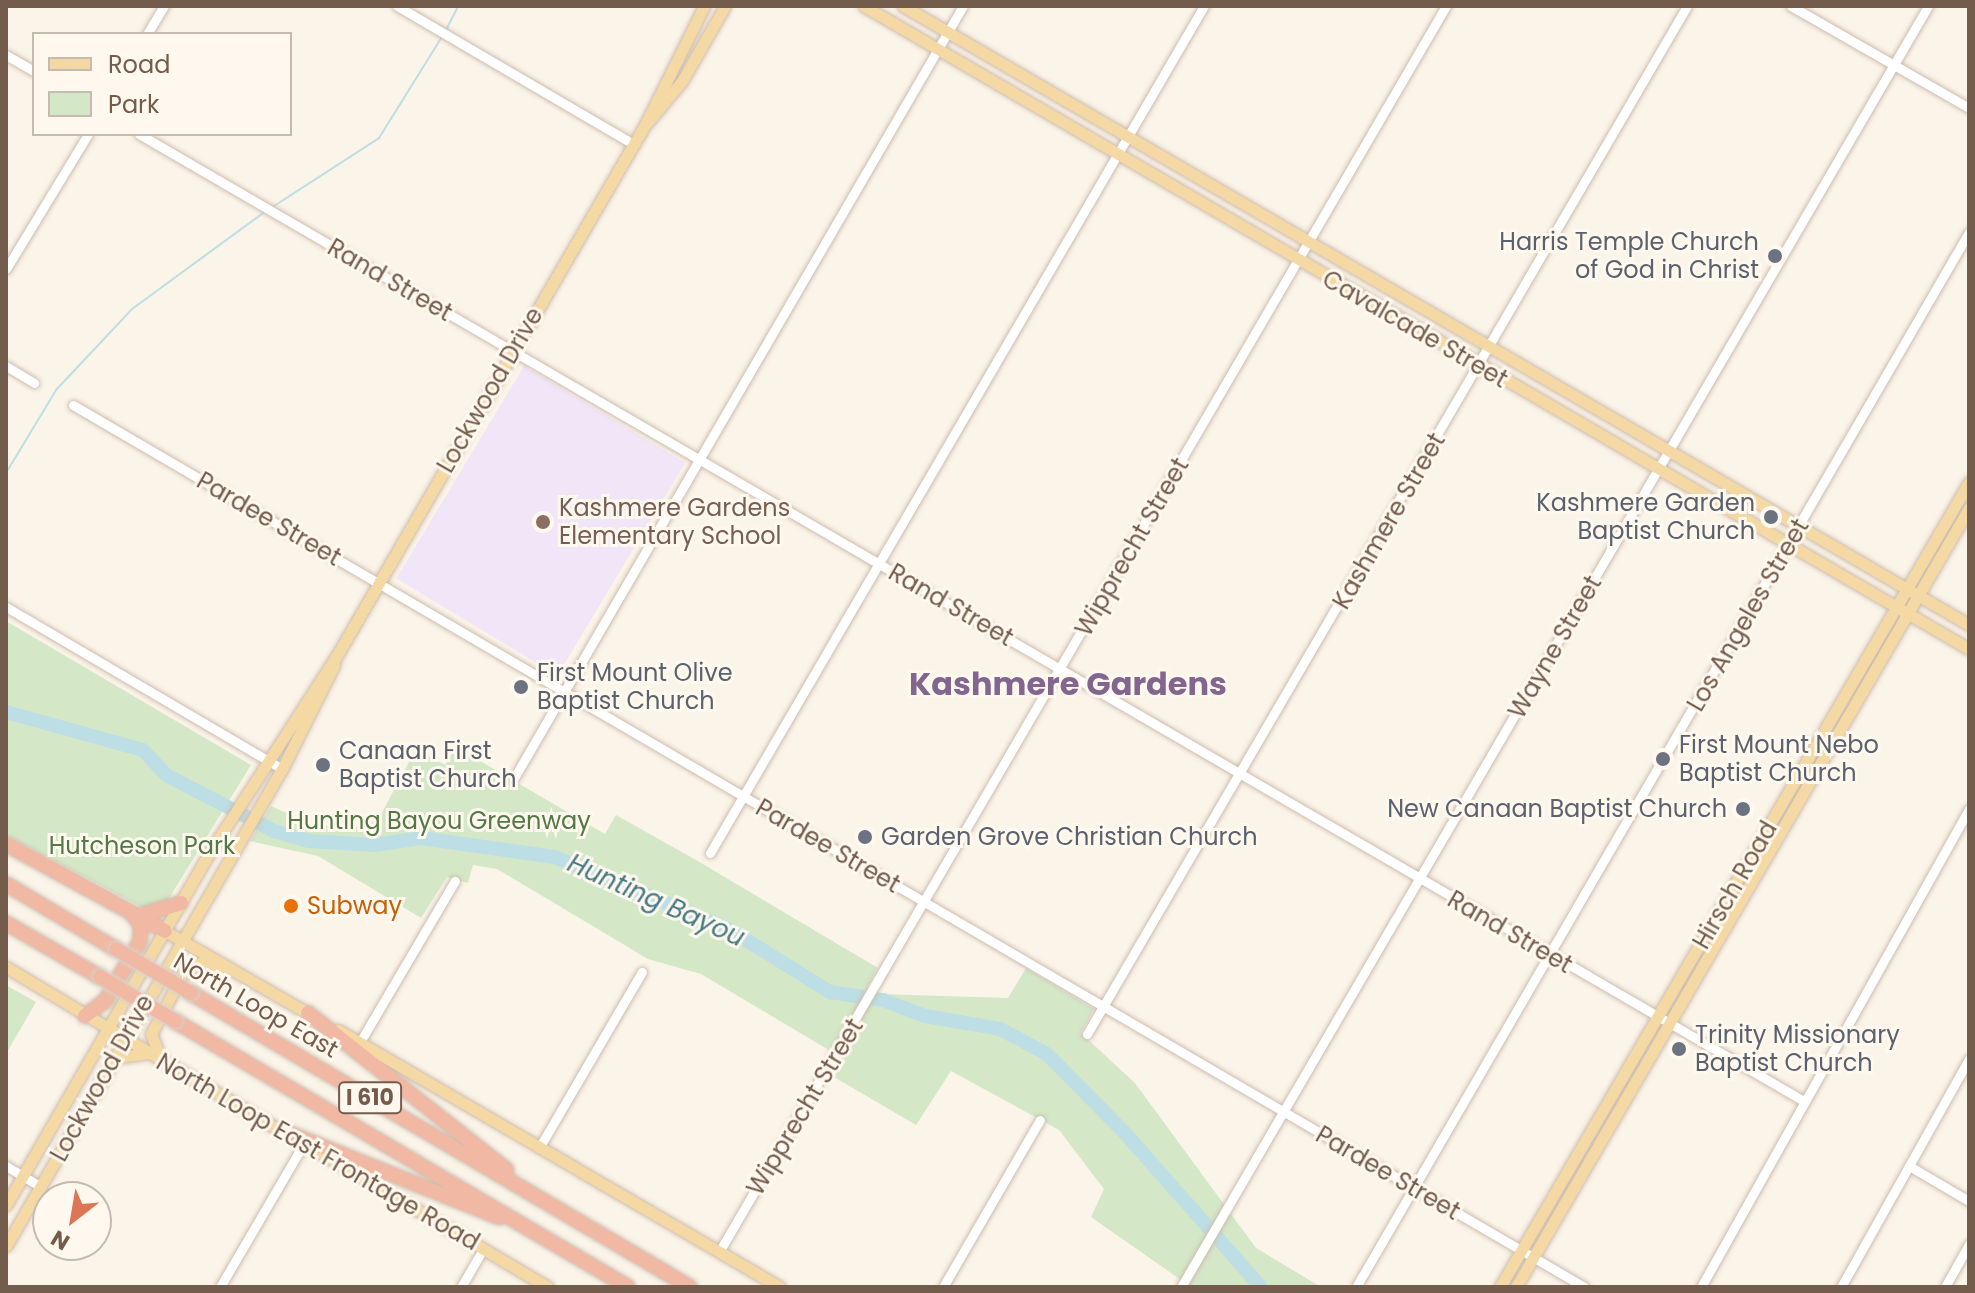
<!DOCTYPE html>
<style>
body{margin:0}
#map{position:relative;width:1975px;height:1293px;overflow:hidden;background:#fbf4e8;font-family:Poppins,sans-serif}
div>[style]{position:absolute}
.education>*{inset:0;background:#f1e5f8;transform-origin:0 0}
.green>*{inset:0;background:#d4e8c7}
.stream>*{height:2px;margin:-1px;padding:0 1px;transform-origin:1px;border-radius:1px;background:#bddee4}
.river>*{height:14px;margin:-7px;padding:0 7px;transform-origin:7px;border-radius:7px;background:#bddee4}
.roads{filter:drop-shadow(0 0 2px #cdbcaf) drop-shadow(0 0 2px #cdbcaf)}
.minor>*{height:9px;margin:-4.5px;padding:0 4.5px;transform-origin:4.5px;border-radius:4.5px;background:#fff}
.major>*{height:11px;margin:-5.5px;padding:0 5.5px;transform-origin:5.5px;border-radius:5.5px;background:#f5d9a5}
.highway>*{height:14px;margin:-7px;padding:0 7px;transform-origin:7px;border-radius:7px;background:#f1b9a3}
.bridges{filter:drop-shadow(0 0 2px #d8d1cd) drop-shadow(0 0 2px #d8d1cd)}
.highway-bridge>*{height:14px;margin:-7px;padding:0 7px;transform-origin:7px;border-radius:7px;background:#f1b9a3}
.dots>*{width:22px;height:22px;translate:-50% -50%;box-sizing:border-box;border:4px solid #fef8ee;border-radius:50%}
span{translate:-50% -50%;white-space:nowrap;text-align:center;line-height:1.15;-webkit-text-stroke:6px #fef8ee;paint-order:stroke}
.shield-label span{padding:2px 6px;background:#fef8ee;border:2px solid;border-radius:6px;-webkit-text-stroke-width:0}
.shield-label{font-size:22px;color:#745c4d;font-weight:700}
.worship-label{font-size:24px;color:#5b616d}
.right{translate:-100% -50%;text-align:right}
.left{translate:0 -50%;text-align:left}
.street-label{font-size:24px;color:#745c4d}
.education-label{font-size:24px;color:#785e54}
.park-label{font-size:24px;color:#547846}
.food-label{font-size:24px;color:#c56008}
.water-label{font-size:26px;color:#487a85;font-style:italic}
.district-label{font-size:32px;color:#826690;font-weight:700}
.frame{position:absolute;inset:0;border:8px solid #745c4d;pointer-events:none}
.legend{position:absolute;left:32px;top:32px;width:260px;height:104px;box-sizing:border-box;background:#fef8ee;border:2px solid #c7baae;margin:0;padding:10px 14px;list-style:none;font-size:24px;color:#745c4d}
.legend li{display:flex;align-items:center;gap:16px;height:40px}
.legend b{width:40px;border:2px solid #c7baae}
.north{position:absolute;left:32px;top:1181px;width:80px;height:80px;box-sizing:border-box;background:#fef8ee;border:2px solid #c7baae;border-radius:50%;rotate:211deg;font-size:22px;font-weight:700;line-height:32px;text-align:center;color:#745c4d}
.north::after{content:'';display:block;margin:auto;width:28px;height:36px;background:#dd7655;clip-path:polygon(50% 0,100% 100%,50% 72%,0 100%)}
</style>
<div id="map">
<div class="education">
<i style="left:524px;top:366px;width:188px;height:248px;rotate:31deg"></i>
</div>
<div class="green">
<i style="clip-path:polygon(6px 621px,251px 765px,163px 908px,147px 910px,6px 835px)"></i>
<i style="clip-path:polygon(456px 747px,605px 834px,616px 815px,696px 860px,878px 968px,867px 987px,879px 994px,1008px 998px,1026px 968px,1094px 1009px,1081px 1033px,1135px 1083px,1256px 1248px,1321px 1287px,1191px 1287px,1091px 1217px,1104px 1189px,1059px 1130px,951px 1071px,916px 1125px,834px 1077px,844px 1059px,701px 974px,648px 959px,497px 869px,473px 865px,468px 883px,447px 877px,421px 918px,318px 856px,250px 841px,271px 806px,313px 825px,365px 827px,379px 818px,416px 749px,445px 765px)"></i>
<i style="clip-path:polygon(6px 985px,36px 1002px,6px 1054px)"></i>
</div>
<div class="stream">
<i style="left:446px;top:30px;width:27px;rotate:-63deg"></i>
<i style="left:271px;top:208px;width:129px;rotate:-32.9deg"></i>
<i style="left:379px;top:138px;width:121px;rotate:-58.1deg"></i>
<i style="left:6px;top:473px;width:97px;rotate:-58.9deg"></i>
<i style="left:56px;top:390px;width:111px;rotate:-46.8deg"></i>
<i style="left:132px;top:309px;width:166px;rotate:-36.2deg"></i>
</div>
<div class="river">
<i style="left:6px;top:712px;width:142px;rotate:15.5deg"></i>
<i style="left:143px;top:750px;width:34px;rotate:47deg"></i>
<i style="left:166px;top:775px;width:122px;rotate:27.4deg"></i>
<i style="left:274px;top:831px;width:36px;rotate:16deg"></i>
<i style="left:309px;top:841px;width:66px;rotate:3.5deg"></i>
<i style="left:375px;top:845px;width:47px;rotate:-8.7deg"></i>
<i style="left:421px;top:838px;width:135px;rotate:8.1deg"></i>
<i style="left:555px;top:857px;width:190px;rotate:22.6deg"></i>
<i style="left:730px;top:930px;width:118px;rotate:31.8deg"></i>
<i style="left:830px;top:992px;width:54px;rotate:8.6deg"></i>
<i style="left:883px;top:1000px;width:45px;rotate:20.9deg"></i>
<i style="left:925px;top:1016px;width:76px;rotate:9.8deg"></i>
<i style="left:1000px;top:1029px;width:53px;rotate:28deg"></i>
<i style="left:1047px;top:1054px;width:111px;rotate:45.4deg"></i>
<i style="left:1125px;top:1133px;width:205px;rotate:48.6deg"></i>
</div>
<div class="roads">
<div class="minor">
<i style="left:397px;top:6px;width:273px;rotate:30.3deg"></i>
<i style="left:1791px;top:6px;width:205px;rotate:29.8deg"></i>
<i style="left:147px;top:34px;width:33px;rotate:-59deg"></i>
<i style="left:6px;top:55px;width:32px;rotate:30deg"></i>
<i style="left:139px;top:134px;width:1925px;rotate:30.15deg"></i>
<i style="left:6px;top:269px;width:158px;rotate:-58.7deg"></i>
<i style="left:6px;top:366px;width:33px;rotate:31deg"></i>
<i style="left:73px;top:405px;width:1750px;rotate:30.27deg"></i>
<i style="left:6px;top:607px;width:320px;rotate:30.4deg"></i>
<i style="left:514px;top:778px;width:893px;rotate:-59.82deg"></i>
<i style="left:710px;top:853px;width:981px;rotate:-59.75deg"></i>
<i style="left:1087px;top:1034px;width:1190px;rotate:-59.73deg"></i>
<i style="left:360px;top:1042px;width:187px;rotate:-59.5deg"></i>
<i style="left:539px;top:1148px;width:204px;rotate:-59.7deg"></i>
<i style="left:6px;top:1166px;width:41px;rotate:31deg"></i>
<i style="left:1909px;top:1166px;width:69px;rotate:30.3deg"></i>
<i style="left:719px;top:1252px;width:1443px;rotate:-59.74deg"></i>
<i style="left:220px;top:1287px;width:167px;rotate:-59.7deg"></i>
<i style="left:461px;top:1287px;width:44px;rotate:-59.9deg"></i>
<i style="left:943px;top:1287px;width:193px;rotate:-59.9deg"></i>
<i style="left:1181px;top:1287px;width:1483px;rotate:-59.75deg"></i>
<i style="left:1356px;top:1287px;width:1220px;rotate:-59.84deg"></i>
<i style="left:1701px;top:1287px;width:548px;rotate:-60.72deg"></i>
<i style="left:1841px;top:1287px;width:261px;rotate:-60.7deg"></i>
<i style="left:1945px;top:1287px;width:49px;rotate:-60.8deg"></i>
</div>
<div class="major">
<i style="left:864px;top:6px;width:1278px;rotate:30.2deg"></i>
<i style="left:903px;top:6px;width:1233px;rotate:30.14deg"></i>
<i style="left:647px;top:123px;width:55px;rotate:-50.2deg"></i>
<i style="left:682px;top:81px;width:86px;rotate:-60.2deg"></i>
<i style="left:165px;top:931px;width:171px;rotate:29.9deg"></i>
<i style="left:6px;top:967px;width:325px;rotate:30.8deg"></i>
<i style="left:338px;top:1030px;width:511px;rotate:30.18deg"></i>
<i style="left:160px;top:1057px;width:25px;rotate:-111deg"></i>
<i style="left:151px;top:1034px;width:67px;rotate:-62.3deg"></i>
<i style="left:182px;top:975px;width:24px;rotate:-33deg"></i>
<i style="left:202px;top:962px;width:18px;rotate:19deg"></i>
<i style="left:113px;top:1058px;width:35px;rotate:-8deg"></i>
<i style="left:311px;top:1147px;width:275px;rotate:30.6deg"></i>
<i style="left:6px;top:1205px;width:410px;rotate:-60deg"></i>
<i style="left:211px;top:850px;width:230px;rotate:-57.1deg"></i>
<i style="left:336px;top:657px;width:617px;rotate:-59.86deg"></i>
<i style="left:646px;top:123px;width:131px;rotate:-63.6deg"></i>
<i style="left:6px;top:1246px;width:551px;rotate:-59.95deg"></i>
<i style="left:282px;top:769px;width:116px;rotate:-63.4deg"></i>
<i style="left:1500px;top:1287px;width:932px;rotate:-59.77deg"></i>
<i style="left:1516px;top:1287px;width:901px;rotate:-59.82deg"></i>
</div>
<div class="highway">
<i style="left:6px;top:844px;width:181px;rotate:28.7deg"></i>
<i style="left:6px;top:884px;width:128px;rotate:30.6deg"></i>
<i style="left:138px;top:916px;width:45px;rotate:-16.8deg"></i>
<i style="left:6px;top:923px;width:108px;rotate:29.9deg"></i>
<i style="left:191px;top:993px;width:579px;rotate:30.51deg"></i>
<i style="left:308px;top:1013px;width:253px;rotate:38.3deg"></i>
<i style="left:85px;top:1016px;width:25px;rotate:-37deg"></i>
<i style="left:105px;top:1001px;width:69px;rotate:-59.7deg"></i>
<i style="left:140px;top:941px;width:15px;rotate:-86deg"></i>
<i style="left:141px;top:926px;width:16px;rotate:-125deg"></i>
<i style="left:175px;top:1021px;width:525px;rotate:30.42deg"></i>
<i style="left:281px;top:1130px;width:235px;rotate:21.8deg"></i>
</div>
</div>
<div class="bridges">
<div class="highway-bridge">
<i style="left:116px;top:949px;width:87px;rotate:30.4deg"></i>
<i style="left:100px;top:977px;width:87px;rotate:30.4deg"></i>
</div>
</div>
<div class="dots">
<i style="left:1775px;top:256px;background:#6b7280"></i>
<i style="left:1771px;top:517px;background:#6b7280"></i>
<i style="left:543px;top:522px;background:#8d6e63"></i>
<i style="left:521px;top:687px;background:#6b7280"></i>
<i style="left:1663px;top:759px;background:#6b7280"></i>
<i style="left:323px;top:765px;background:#6b7280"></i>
<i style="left:1743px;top:809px;background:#6b7280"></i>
<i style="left:865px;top:837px;background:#6b7280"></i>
<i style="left:291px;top:906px;background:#e8710a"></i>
<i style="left:1679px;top:1049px;background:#6b7280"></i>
</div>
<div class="shield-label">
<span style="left:370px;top:1098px">I 610</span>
</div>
<div class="worship-label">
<span class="right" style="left:1759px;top:256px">Harris Temple Church<br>of God in Christ</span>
<span class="right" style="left:1755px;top:517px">Kashmere Garden<br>Baptist Church</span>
<span class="left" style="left:537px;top:687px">First Mount Olive<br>Baptist Church</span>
<span class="left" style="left:1679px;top:759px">First Mount Nebo<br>Baptist Church</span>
<span class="left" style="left:339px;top:765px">Canaan First<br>Baptist Church</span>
<span class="right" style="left:1727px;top:809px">New Canaan Baptist Church</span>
<span class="left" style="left:881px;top:837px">Garden Grove Christian Church</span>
<span class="left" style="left:1695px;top:1049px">Trinity Missionary<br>Baptist Church</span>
</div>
<div class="street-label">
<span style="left:390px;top:280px;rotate:30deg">Rand Street</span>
<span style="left:1415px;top:329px;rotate:30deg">Cavalcade Street</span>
<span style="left:490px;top:390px;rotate:-60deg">Lockwood Drive</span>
<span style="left:269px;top:519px;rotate:30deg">Pardee Street</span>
<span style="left:1389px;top:521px;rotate:-60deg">Kashmere Street</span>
<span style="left:1132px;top:547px;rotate:-60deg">Wipprecht Street</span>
<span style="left:951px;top:605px;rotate:30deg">Rand Street</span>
<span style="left:1748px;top:615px;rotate:-60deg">Los Angeles Street</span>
<span style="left:1555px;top:647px;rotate:-60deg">Wayne Street</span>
<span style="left:828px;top:846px;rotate:30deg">Pardee Street</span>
<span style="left:1735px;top:885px;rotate:-60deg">Hirsch Road</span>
<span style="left:1510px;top:932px;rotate:30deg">Rand Street</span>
<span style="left:256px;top:1005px;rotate:30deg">North Loop East</span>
<span style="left:102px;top:1078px;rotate:-61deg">Lockwood Drive</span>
<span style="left:805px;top:1107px;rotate:-59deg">Wipprecht Street</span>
<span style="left:318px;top:1152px;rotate:30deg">North Loop East Frontage Road</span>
<span style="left:1388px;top:1173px;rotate:30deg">Pardee Street</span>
</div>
<div class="education-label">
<span class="left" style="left:559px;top:522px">Kashmere Gardens<br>Elementary School</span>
</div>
<div class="park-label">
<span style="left:439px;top:821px">Hunting Bayou Greenway</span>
<span style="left:142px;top:846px">Hutcheson Park</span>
</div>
<div class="food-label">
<span class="left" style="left:307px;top:906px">Subway</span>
</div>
<div class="water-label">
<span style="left:656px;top:901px;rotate:24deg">Hunting Bayou</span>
</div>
<div class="district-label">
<span style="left:1068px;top:684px">Kashmere Gardens</span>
</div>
<div class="frame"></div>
<ul class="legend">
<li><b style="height:10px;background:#f5d9a5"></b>Road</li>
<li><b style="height:22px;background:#d4e8c7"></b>Park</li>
</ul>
<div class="north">N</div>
</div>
